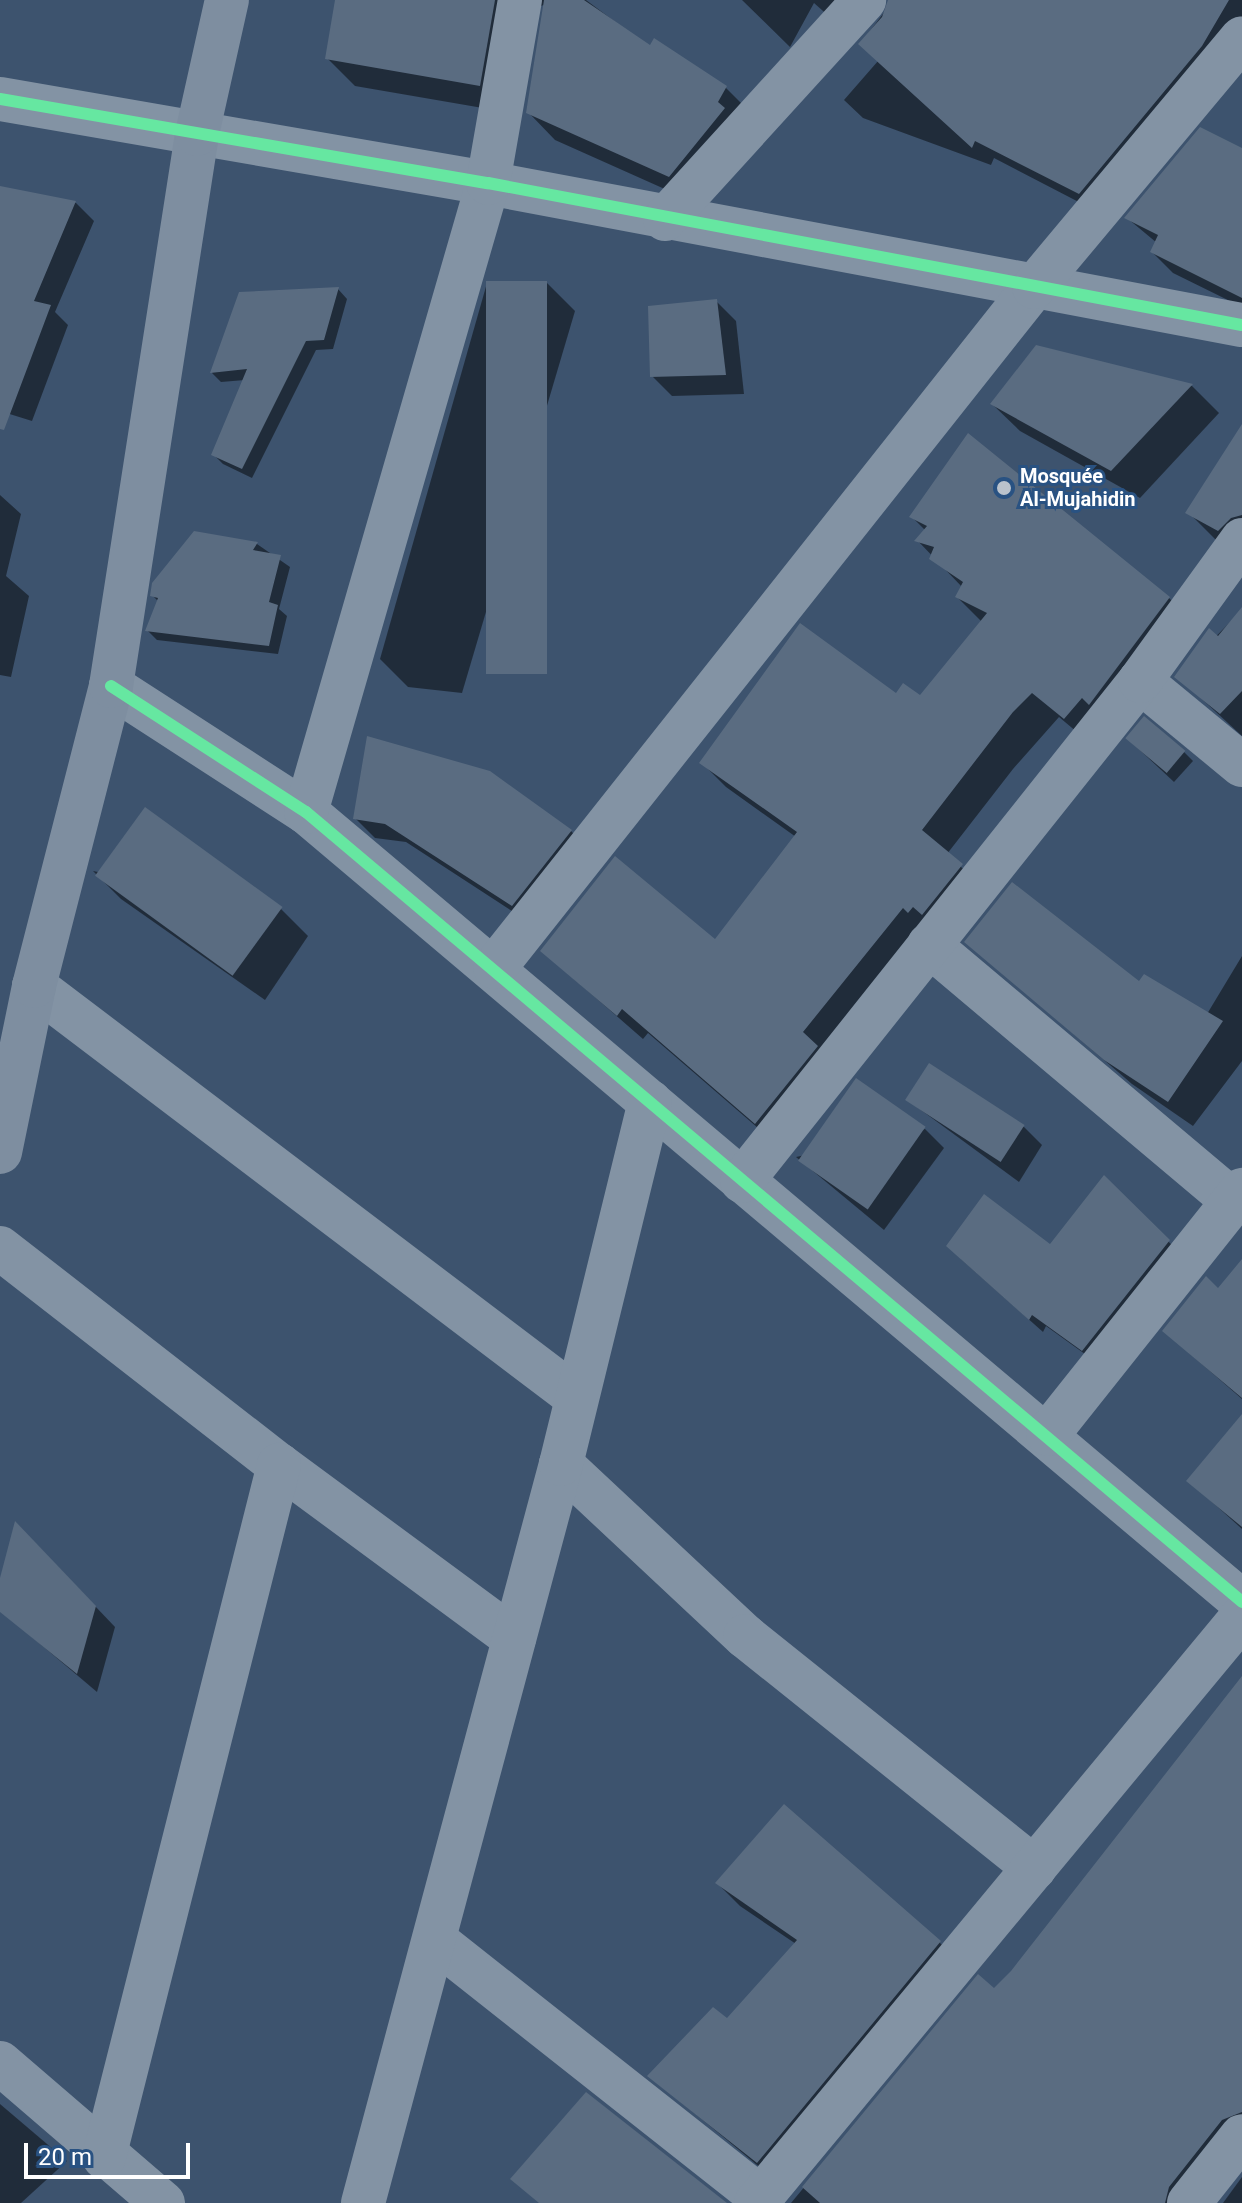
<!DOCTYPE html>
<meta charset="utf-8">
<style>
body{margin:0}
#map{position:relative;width:1242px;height:2203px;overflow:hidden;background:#3d536e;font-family:Roboto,sans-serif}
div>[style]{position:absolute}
.shadow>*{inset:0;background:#0007}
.building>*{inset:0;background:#5a6c81;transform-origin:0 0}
.street>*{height:44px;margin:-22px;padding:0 22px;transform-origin:22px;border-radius:22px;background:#8393a4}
.secondary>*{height:44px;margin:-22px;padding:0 22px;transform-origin:22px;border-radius:22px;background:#7e8ea0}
.cycleway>*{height:12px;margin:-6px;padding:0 6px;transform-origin:6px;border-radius:6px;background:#66e7a1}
.dots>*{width:22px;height:22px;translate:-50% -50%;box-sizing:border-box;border:4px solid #295282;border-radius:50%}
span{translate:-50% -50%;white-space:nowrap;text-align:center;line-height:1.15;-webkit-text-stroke:6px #295282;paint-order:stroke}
.poi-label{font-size:20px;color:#fff;font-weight:700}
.left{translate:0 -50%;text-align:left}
.scale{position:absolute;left:24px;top:2143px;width:166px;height:36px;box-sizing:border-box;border:4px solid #fff;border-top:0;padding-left:10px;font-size:24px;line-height:28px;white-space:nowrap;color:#fff;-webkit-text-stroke:6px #295282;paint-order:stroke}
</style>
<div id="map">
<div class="shadow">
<i style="clip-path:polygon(337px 0,586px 0,650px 48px,726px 88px,753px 115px,696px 203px,555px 140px,528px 112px,547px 4px,528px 10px,506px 112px,355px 86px,328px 59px)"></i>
<i style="clip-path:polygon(742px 0,882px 0,850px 35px,814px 3px,790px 47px)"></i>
<i style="clip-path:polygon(950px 0,1242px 0,1242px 28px,1098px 212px,994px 158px,991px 165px,863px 118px,844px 100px,878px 61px,861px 43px,889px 6px)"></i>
<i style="clip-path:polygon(1242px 161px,1242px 307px,1173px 273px,1152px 252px,1157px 243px,1127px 218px)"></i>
<i style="clip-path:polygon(0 188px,76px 203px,94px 221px,55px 312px,68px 325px,32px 421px,0 411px)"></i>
<i style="clip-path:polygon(487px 283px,547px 283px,575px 311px,462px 693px,408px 687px,380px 659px)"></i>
<i style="clip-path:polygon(338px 289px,347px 299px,333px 349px,316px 350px,252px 478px,223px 464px,213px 454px,245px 380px,221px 382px,212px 373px,241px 294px)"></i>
<i style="clip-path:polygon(716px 301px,736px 321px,744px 394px,672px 396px,652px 376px)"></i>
<i style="clip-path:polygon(1037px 347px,1192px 386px,1219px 413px,1140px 498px,1020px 431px,992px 404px)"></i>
<i style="clip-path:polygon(1242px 427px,1242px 556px,1219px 543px,1188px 512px)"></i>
<i style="clip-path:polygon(0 495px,21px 514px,6px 576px,29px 596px,11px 677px,0 675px)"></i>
<i style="clip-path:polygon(912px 517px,1169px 598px,1194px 623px,1090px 743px,1059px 717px,1013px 769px,947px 854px,986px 890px,781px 1148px,648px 1033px,643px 1039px,542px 951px,716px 942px,796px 837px,726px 787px,701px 762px,896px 696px,920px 698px,982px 622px,957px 597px,963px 588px,917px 540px,926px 531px)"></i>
<i style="clip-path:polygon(195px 533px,257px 544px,290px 567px,279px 609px,287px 616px,278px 654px,157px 640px,147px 630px,159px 602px,152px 595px)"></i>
<i style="clip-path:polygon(1242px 610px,1242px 736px,1177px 676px)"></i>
<i style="clip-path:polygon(1128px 739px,1184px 752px,1193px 761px,1174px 782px)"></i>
<i style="clip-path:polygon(355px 818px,571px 831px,590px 851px,532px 924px,406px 842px,375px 838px)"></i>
<i style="clip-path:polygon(93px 871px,280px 908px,308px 936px,265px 1000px,121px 899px)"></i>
<i style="clip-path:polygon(967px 942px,1140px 984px,1207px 1014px,1242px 956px,1242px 1061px,1193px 1126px,1132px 1084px)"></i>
<i style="clip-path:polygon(906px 1099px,1024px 1127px,1042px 1145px,1019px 1182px)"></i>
<i style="clip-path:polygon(925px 1129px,944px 1148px,884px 1230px,796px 1157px)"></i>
<i style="clip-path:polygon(1104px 1178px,1182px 1255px,1096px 1362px,1046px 1326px,1043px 1332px,961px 1259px,1050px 1246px)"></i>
<i style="clip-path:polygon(1242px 1287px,1242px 1399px,1164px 1331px,1218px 1291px)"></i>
<i style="clip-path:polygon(1242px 1417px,1242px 1529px,1189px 1481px)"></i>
<i style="clip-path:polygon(35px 1543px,115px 1627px,97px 1692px,0 1610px,0 1586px)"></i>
<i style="clip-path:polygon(1242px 1679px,1242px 2170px,1216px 2203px,791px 2203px,979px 1977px,994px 1990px,1012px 1973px)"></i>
<i style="clip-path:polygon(717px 1883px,939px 1942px,963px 1966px,781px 2185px,650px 2076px,727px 2021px,796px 1944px,740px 1906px)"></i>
<i style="clip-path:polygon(0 2104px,67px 2161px,21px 2203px,0 2203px)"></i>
<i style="clip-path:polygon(1242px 2177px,1242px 2203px,1223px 2203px)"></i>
</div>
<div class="building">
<i style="clip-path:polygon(335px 0,495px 0,480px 86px,325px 59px)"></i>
<i style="clip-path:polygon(544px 0,584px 0,650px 45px,654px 38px,727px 86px,718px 102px,725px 108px,669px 177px,526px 113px)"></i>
<i style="clip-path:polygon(888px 0,1229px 0,1202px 46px,1079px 194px,975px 141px,972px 148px,858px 44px,882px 17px)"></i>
<i style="clip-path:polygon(1200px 127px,1242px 148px,1242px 298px,1150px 252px,1158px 235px,1124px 218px)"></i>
<i style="clip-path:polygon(0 186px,76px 201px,34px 301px,51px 305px,4px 430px,0 429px)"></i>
<i style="left:486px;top:281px;width:61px;height:393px"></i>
<i style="clip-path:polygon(339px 287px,324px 340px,306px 341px,242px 469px,211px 455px,247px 369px,210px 373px,239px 292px)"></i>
<i style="clip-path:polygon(717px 299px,726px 375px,650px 377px,648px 306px)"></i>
<i style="clip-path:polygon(1036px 345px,1193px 384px,1111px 471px,990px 404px)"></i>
<i style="clip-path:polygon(1242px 424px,1242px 515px,1231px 518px,1218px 531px,1185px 513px)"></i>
<i style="clip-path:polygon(968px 433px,1170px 597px,1089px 705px,1082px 698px,1064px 719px,1032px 693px,1013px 712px,922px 830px,963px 864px,922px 915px,913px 907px,908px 913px,903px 908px,803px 1032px,818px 1046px,755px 1124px,622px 1009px,617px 1016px,540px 951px,615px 856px,715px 939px,797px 832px,699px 763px,800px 623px,896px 693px,903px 683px,920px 695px,987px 613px,955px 597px,963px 582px,929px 559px,934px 547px,914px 541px,927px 526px,909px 517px)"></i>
<i style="clip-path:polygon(194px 531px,258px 542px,253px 550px,281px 555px,269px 602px,278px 605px,269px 646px,145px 631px,158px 598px,150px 596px,152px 583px)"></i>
<i style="clip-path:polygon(1242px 607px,1242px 691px,1220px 714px,1174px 677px,1209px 628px,1218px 636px)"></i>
<i style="left:1144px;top:716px;width:54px;height:29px;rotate:40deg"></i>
<i style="clip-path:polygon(367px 736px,490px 771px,572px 830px,512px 906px,385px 824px,353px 819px)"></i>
<i style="left:145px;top:807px;width:170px;height:85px;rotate:36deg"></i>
<i style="clip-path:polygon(1012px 882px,1139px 981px,1144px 974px,1223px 1021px,1168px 1102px,1104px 1060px,964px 942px)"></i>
<i style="left:929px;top:1063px;width:114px;height:44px;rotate:33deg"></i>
<i style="left:856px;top:1078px;width:85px;height:101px;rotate:35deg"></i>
<i style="clip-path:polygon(1104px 1175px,1170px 1240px,1082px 1351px,1032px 1315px,1029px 1320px,946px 1246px,984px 1194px,1050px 1244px)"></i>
<i style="clip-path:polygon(1242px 1259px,1242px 1398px,1162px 1331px,1206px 1276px,1218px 1288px)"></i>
<i style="clip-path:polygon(1242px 1414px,1242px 1527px,1186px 1481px)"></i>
<i style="clip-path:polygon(15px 1521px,96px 1606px,77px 1674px,0 1612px,0 1578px)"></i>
<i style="clip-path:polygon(1242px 1676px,1242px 2112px,1222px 2120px,1169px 2187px,1165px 2203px,820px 2203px,802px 2187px,978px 1974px,994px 1988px,1011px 1971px)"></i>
<i style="clip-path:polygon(784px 1804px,941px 1941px,757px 2163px,647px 2076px,713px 2007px,727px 2018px,797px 1940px,715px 1883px)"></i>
<i style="clip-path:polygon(586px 2092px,727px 2203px,539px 2203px,510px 2179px)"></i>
</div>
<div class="street">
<i style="left:0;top:99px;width:495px;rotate:9.8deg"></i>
<i style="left:488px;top:183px;width:767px;rotate:10.67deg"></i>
<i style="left:665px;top:219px;width:296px;rotate:-47.7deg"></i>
<i style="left:1140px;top:681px;width:132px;rotate:39.5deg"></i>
<i style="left:111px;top:686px;width:232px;rotate:32.9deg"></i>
<i style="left:306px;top:812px;width:1225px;rotate:40.16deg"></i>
<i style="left:306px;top:812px;width:655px;rotate:-73.86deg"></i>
<i style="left:488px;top:183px;width:186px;rotate:-80.1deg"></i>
<i style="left:929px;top:945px;width:397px;rotate:40.1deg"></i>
<i style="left:495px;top:967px;width:868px;rotate:-51.6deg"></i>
<i style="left:1034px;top:287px;width:324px;rotate:-50.1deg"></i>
<i style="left:34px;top:986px;width:680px;rotate:37.17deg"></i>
<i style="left:742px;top:1181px;width:639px;rotate:-51.48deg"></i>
<i style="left:1140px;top:681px;width:174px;rotate:-54.1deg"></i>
<i style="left:0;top:1248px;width:353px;rotate:37.9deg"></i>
<i style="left:279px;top:1465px;width:292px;rotate:36.4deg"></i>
<i style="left:1048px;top:1434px;width:312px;rotate:-51.5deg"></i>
<i style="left:561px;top:1464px;width:252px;rotate:43.1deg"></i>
<i style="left:745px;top:1636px;width:371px;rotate:38.7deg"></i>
<i style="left:436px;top:1941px;width:414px;rotate:38.3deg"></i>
<i style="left:0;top:2063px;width:215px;rotate:40.7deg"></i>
<i style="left:104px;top:2157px;width:714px;rotate:-75.81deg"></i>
<i style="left:363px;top:2203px;width:765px;rotate:-75deg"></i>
<i style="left:561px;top:1464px;width:373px;rotate:-76.2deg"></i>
<i style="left:756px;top:2203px;width:761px;rotate:-50.33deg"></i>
<i style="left:1189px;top:2203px;width:85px;rotate:-51.7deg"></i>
</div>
<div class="secondary">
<i style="left:0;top:1152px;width:169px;rotate:-78.4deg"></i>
<i style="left:34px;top:986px;width:310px;rotate:-75.6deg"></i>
<i style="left:111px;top:686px;width:559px;rotate:-81.14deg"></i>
<i style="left:197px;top:134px;width:137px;rotate:-77.4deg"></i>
</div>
<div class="cycleway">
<i style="left:0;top:99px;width:495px;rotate:9.8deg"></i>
<i style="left:488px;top:183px;width:767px;rotate:10.67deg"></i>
<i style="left:111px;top:686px;width:232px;rotate:32.9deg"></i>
<i style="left:306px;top:812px;width:1225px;rotate:40.16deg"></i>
</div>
<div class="dots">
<i style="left:1004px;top:488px;background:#bbc3cc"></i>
</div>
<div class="poi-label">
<span class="left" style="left:1020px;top:488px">Mosquée<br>Al-Mujahidin</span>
</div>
<div class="scale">20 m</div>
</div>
